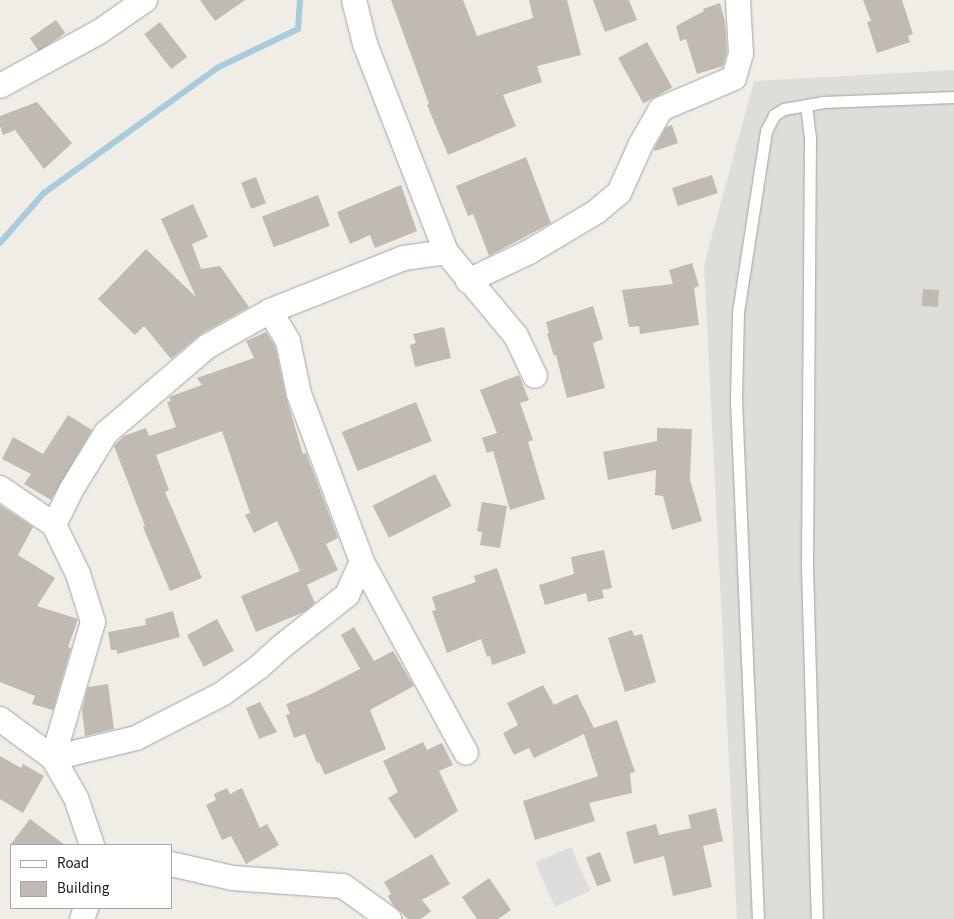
<!DOCTYPE html>
<style>
body{margin:0}
#map{position:relative;width:954px;height:919px;overflow:hidden;background:#f0ede6;font-family:"Source Sans 3",sans-serif}
div>[style]{position:absolute}
.residential>*{inset:0;background:#dedddd;transform-origin:0 0}
.airport>*{inset:0;background:#dfddd8}
.stream>*{height:5.5px;margin:-2.75px;padding:0 2.75px;transform-origin:2.75px;border-radius:2.75px;background:#a9cbdb}
.building>*{inset:0;background:#c0bab3;transform-origin:0 0}
.roads{filter:drop-shadow(0 0 1px #a4a4a4) drop-shadow(0 0 1px #a4a4a4)}
.service>*{height:11px;margin:-5.5px;padding:0 5.5px;transform-origin:5.5px;border-radius:5.5px;background:#fff}
.minor>*{height:24px;margin:-12px;padding:0 12px;transform-origin:12px;border-radius:12px;background:#fff}
span{translate:-50% -50%;white-space:nowrap;text-align:center;line-height:1.15;-webkit-text-stroke:4.5px #fff;paint-order:stroke}
.legend{position:absolute;left:10px;top:844px;width:162px;height:65px;box-sizing:border-box;background:#fff;border:1px solid #a6a6a6;margin:0;padding:6px 9px;list-style:none;font-size:15px;color:#202020}
.legend li{display:flex;align-items:center;gap:10px;height:25px}
.legend b{width:25px;border:1px solid #a6a6a6}
</style>
<div id="map">
<div class="residential">
<i style="left:571px;top:847px;width:48px;height:39px;rotate:66deg"></i>
</div>
<div class="airport">
<i style="clip-path:polygon(954px 70px,954px 919px,737px 919px,704px 265px,754px 81px)"></i>
</div>
<div class="stream">
<i style="left:0;top:243px;width:67px;rotate:-48.7deg"></i>
<i style="left:44px;top:193px;width:213px;rotate:-35.8deg"></i>
<i style="left:217px;top:68px;width:90px;rotate:-25.7deg"></i>
<i style="left:298px;top:29px;width:29px;rotate:-86deg"></i>
</div>
<div class="building">
<i style="clip-path:polygon(200px 0,245px 0,215px 21px)"></i>
<i style="clip-path:polygon(391px 0,463px 0,477px 36px,533px 18px,529px 0,567px 0,581px 55px,537px 66px,542px 82px,503px 95px,516px 126px,448px 155px,427px 105px,429px 104px)"></i>
<i style="clip-path:polygon(593px 0,629px 0,637px 20px,605px 32px)"></i>
<i style="clip-path:polygon(863px 0,902px 0,913px 34px,908px 36px,910px 42px,877px 53px,867px 22px,871px 21px)"></i>
<i style="clip-path:polygon(720px 3px,725px 22px,727px 52px,723px 66px,697px 74px,686px 39px,680px 41px,676px 26px,704px 11px,703px 9px)"></i>
<i style="left:56px;top:20px;width:16px;height:32px;rotate:55deg"></i>
<i style="left:160px;top:22px;width:44px;height:20px;rotate:52deg"></i>
<i style="left:647px;top:42px;width:52px;height:33px;rotate:61deg"></i>
<i style="clip-path:polygon(37px 102px,72px 143px,44px 169px,15px 130px,3px 135px,0 126px,0 116px)"></i>
<i style="clip-path:polygon(672px 125px,678px 143px,655px 151px,654px 149px,666px 127px)"></i>
<i style="clip-path:polygon(526px 157px,551px 223px,489px 256px,473px 214px,468px 216px,456px 186px)"></i>
<i style="left:712px;top:175px;width:19px;height:42px;rotate:72deg"></i>
<i style="left:256px;top:177px;width:28px;height:16px;rotate:69deg"></i>
<i style="clip-path:polygon(401px 185px,417px 231px,375px 248px,370px 235px,350px 244px,337px 212px)"></i>
<i style="left:318px;top:195px;width:33px;height:60px;rotate:69deg"></i>
<i style="clip-path:polygon(193px 204px,208px 237px,192px 244px,201px 269px,220px 266px,249px 307px,201px 334px,171px 359px,144px 326px,135px 335px,98px 299px,146px 249px,196px 297px,161px 219px)"></i>
<i style="clip-path:polygon(692px 263px,699px 286px,694px 288px,699px 325px,640px 334px,639px 326px,629px 327px,622px 290px,673px 284px,669px 270px)"></i>
<i style="left:923px;top:289px;width:16px;height:17px;rotate:4deg"></i>
<i style="clip-path:polygon(593px 306px,603px 339px,593px 343px,605px 388px,567px 398px,556px 355px,554px 356px,547px 334px,549px 333px,546px 322px)"></i>
<i style="clip-path:polygon(444px 327px,451px 358px,415px 367px,410px 345px,416px 343px,413px 334px)"></i>
<i style="clip-path:polygon(266px 332px,275px 346px,286px 397px,303px 454px,306px 453px,338px 538px,326px 544px,338px 570px,307px 585px,315px 603px,304px 612px,256px 632px,241px 596px,300px 571px,277px 521px,254px 533px,245px 515px,250px 513px,222px 431px,156px 455px,169px 490px,165px 492px,202px 578px,170px 591px,143px 527px,145px 526px,114px 446px,124px 436px,146px 428px,149px 436px,176px 427px,167px 402px,171px 401px,169px 397px,202px 385px,197px 378px,254px 358px,246px 341px)"></i>
<i style="clip-path:polygon(519px 375px,529px 400px,520px 403px,533px 440px,528px 442px,545px 499px,510px 510px,493px 451px,487px 453px,482px 438px,497px 433px,480px 390px)"></i>
<i style="left:416px;top:402px;width:42px;height:80px;rotate:68deg"></i>
<i style="clip-path:polygon(68px 415px,92px 430px,51px 500px,24px 484px,31px 474px,2px 459px,13px 437px,43px 454px)"></i>
<i style="clip-path:polygon(657px 428px,692px 429px,690px 480px,702px 521px,672px 530px,663px 496px,655px 495px,656px 470px,608px 480px,603px 452px,657px 441px)"></i>
<i style="left:435px;top:474px;width:36px;height:70px;rotate:63deg"></i>
<i style="clip-path:polygon(482px 502px,507px 506px,500px 548px,480px 545px,482px 532px,477px 531px)"></i>
<i style="clip-path:polygon(0 505px,33px 527px,18px 555px,55px 578px,37px 606px,78px 619px,68px 647px,71px 648px,53px 710px,32px 704px,35px 696px,0 682px)"></i>
<i style="clip-path:polygon(604px 550px,612px 588px,602px 590px,604px 598px,588px 602px,586px 593px,545px 605px,539px 585px,574px 574px,571px 557px)"></i>
<i style="clip-path:polygon(497px 568px,526px 653px,492px 665px,490px 656px,487px 657px,481px 639px,447px 653px,432px 611px,436px 610px,432px 597px,476px 582px,474px 576px)"></i>
<i style="clip-path:polygon(173px 611px,180px 637px,117px 654px,117px 650px,111px 650px,108px 632px,146px 625px,145px 619px)"></i>
<i style="left:217px;top:619px;width:36px;height:34px;rotate:62deg"></i>
<i style="clip-path:polygon(354px 627px,374px 661px,393px 651px,414px 686px,370px 710px,386px 749px,325px 775px,319px 762px,317px 763px,305px 734px,294px 738px,286px 715px,290px 714px,286px 704px,309px 695px,360px 669px,341px 635px)"></i>
<i style="clip-path:polygon(632px 630px,634px 636px,642px 634px,656px 682px,625px 692px,608px 638px)"></i>
<i style="clip-path:polygon(108px 684px,114px 729px,85px 736px,82px 710px,88px 687px)"></i>
<i style="clip-path:polygon(543px 685px,554px 705px,577px 694px,594px 728px,617px 720px,635px 772px,630px 773px,632px 793px,589px 803px,595px 821px,535px 840px,523px 801px,598px 776px,584px 734px,534px 758px,529px 748px,514px 755px,503px 733px,518px 725px,507px 703px)"></i>
<i style="clip-path:polygon(260px 702px,277px 732px,259px 739px,246px 708px)"></i>
<i style="clip-path:polygon(423px 742px,427px 750px,442px 743px,453px 765px,439px 771px,458px 811px,415px 839px,388px 798px,398px 792px,383px 761px)"></i>
<i style="clip-path:polygon(0 756px,21px 768px,23px 764px,44px 776px,23px 813px,0 799px)"></i>
<i style="clip-path:polygon(227px 788px,230px 794px,242px 788px,260px 828px,267px 824px,279px 845px,246px 864px,231px 836px,222px 840px,206px 805px,216px 800px,214px 794px)"></i>
<i style="clip-path:polygon(716px 808px,723px 841px,703px 846px,712px 887px,673px 896px,664px 856px,634px 864px,626px 832px,656px 824px,659px 835px,691px 828px,688px 815px)"></i>
<i style="clip-path:polygon(30px 819px,65px 845px,10px 845px)"></i>
<i style="left:600px;top:852px;width:31px;height:15px;rotate:69deg"></i>
<i style="clip-path:polygon(432px 854px,450px 884px,422px 900px,431px 911px,421px 919px,408px 919px,393px 905px,388px 896px,391px 894px,384px 882px)"></i>
<i style="clip-path:polygon(489px 878px,511px 910px,498px 919px,477px 919px,462px 897px)"></i>
</div>
<div class="roads">
<div class="service">
<i style="left:806px;top:105px;width:32px;rotate:83deg"></i>
<i style="left:810px;top:137px;width:430px;rotate:90.4deg"></i>
<i style="left:807px;top:567px;width:352px;rotate:88.4deg"></i>
<i style="left:758px;top:919px;width:519px;rotate:-92.43deg"></i>
<i style="left:736px;top:400px;width:88px;rotate:-88.7deg"></i>
<i style="left:738px;top:312px;width:183px;rotate:-81.2deg"></i>
<i style="left:766px;top:131px;width:18px;rotate:-63deg"></i>
<i style="left:774px;top:115px;width:12px;rotate:-31deg"></i>
<i style="left:784px;top:109px;width:39px;rotate:-10deg"></i>
<i style="left:822px;top:102px;width:132px;rotate:-2.2deg"></i>
</div>
<div class="minor">
<i style="left:354px;top:0;width:45px;rotate:76deg"></i>
<i style="left:365px;top:44px;width:223px;rotate:68.7deg"></i>
<i style="left:0;top:86px;width:113px;rotate:-28.6deg"></i>
<i style="left:99px;top:32px;width:56px;rotate:-34.8deg"></i>
<i style="left:468px;top:281px;width:68px;rotate:-25.4deg"></i>
<i style="left:529px;top:252px;width:78px;rotate:-30.8deg"></i>
<i style="left:596px;top:212px;width:30px;rotate:-40deg"></i>
<i style="left:619px;top:193px;width:54px;rotate:-65.8deg"></i>
<i style="left:641px;top:144px;width:40px;rotate:-60.3deg"></i>
<i style="left:661px;top:109px;width:79px;rotate:-23deg"></i>
<i style="left:734px;top:78px;width:25px;rotate:-74deg"></i>
<i style="left:741px;top:54px;width:54px;rotate:-93.2deg"></i>
<i style="left:270px;top:311px;width:35px;rotate:59deg"></i>
<i style="left:288px;top:341px;width:54px;rotate:78.3deg"></i>
<i style="left:299px;top:394px;width:179px;rotate:69.4deg"></i>
<i style="left:362px;top:562px;width:217px;rotate:61.4deg"></i>
<i style="left:0;top:488px;width:65px;rotate:34.4deg"></i>
<i style="left:54px;top:525px;width:55px;rotate:63.9deg"></i>
<i style="left:78px;top:574px;width:50px;rotate:72.6deg"></i>
<i style="left:93px;top:622px;width:142px;rotate:106.4deg"></i>
<i style="left:53px;top:758px;width:85px;rotate:-13.5deg"></i>
<i style="left:136px;top:738px;width:97px;rotate:-27.1deg"></i>
<i style="left:222px;top:694px;width:46px;rotate:-36.1deg"></i>
<i style="left:259px;top:667px;width:30px;rotate:-42deg"></i>
<i style="left:281px;top:647px;width:84px;rotate:-38.2deg"></i>
<i style="left:347px;top:595px;width:36px;rotate:-66deg"></i>
<i style="left:54px;top:525px;width:39px;rotate:-64deg"></i>
<i style="left:71px;top:490px;width:67px;rotate:-58.4deg"></i>
<i style="left:106px;top:433px;width:134px;rotate:-40.5deg"></i>
<i style="left:208px;top:346px;width:71px;rotate:-29.4deg"></i>
<i style="left:270px;top:311px;width:144px;rotate:-21.6deg"></i>
<i style="left:404px;top:258px;width:42px;rotate:-8.1deg"></i>
<i style="left:446px;top:252px;width:109px;rotate:50.2deg"></i>
<i style="left:516px;top:336px;width:44px;rotate:64.6deg"></i>
<i style="left:0;top:719px;width:66px;rotate:36.3deg"></i>
<i style="left:53px;top:758px;width:46px;rotate:60.1deg"></i>
<i style="left:76px;top:798px;width:50px;rotate:71.2deg"></i>
<i style="left:171px;top:864px;width:63px;rotate:12.9deg"></i>
<i style="left:232px;top:878px;width:111px;rotate:4.1deg"></i>
<i style="left:343px;top:886px;width:57px;rotate:35.7deg"></i>
<i style="left:82px;top:919px;width:12px;rotate:-70deg"></i>
</div>
</div>
<ul class="legend">
<li><b style="height:6px;background:#fff"></b>Road</li>
<li><b style="height:14px;background:#c0bab3"></b>Building</li>
</ul>
</div>
